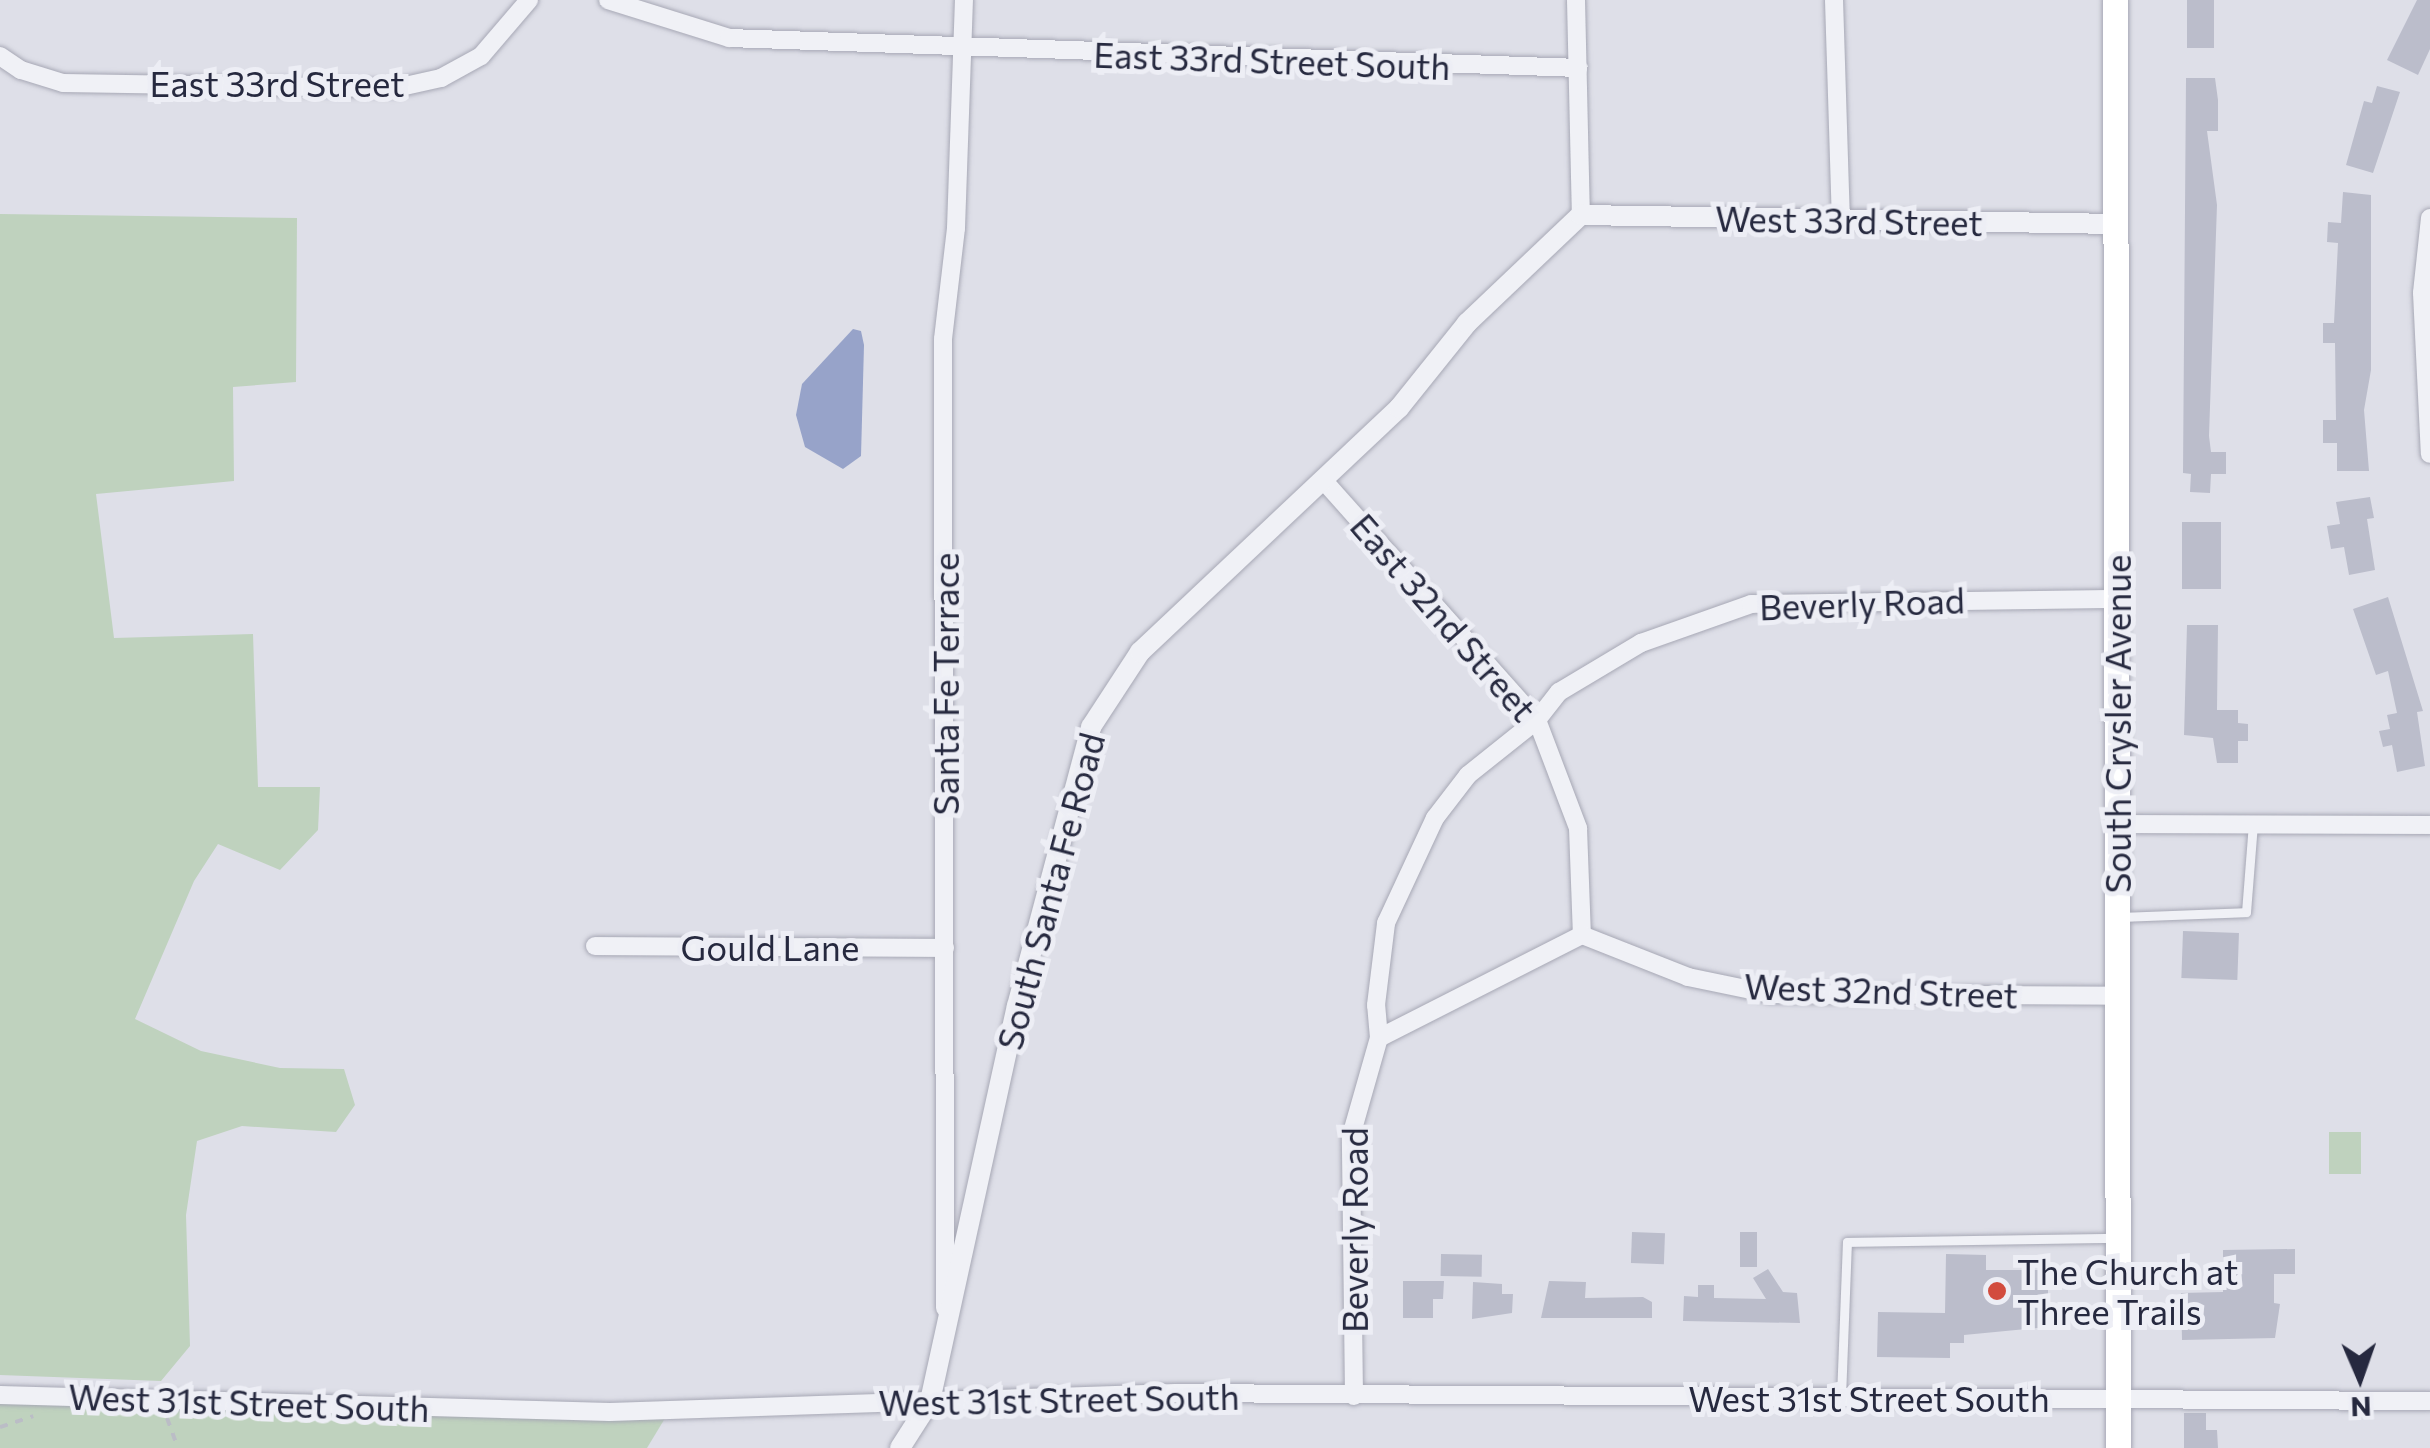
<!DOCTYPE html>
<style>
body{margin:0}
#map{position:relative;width:2430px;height:1448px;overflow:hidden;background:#dedfe8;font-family:Commissioner,sans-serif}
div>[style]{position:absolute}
.green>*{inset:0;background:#bfd2be;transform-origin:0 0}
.water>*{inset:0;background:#97a3c9}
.building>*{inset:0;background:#bbbdcb;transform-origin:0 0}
.path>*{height:4px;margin-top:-2px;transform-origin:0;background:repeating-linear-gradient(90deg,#bbbdc6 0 8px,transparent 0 16px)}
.roads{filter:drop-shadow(0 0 2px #a7a8b5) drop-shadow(0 0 2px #a7a8b5)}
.service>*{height:9px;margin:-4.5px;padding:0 4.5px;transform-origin:4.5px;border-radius:4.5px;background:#f0f1f6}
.minor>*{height:18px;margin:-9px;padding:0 9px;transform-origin:9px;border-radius:9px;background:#f0f1f6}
.tertiary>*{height:20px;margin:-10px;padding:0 10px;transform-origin:10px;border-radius:10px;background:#f0f1f6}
.secondary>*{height:25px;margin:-12.5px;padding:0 12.5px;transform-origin:12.5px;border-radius:12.5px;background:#fff}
.dots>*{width:28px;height:28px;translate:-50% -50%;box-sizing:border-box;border:5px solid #edeef5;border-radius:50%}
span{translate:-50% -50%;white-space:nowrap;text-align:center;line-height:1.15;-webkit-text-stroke:10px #edeef5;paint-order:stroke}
.street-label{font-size:35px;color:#26293f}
.poi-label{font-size:35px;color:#26293f}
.left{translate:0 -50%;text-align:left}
.north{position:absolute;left:2310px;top:1328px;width:100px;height:100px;-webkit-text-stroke:8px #edeef5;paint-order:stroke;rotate:178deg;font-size:28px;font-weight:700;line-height:40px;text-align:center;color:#26293f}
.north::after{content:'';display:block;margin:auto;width:35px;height:45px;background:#26293f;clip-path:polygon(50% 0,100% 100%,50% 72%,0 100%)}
</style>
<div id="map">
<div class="green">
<i style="clip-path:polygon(0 214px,297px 218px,296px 382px,233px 387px,234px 481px,96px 494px,114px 638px,253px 634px,258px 787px,320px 787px,318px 830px,280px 870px,218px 844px,194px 881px,135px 1019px,201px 1051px,280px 1068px,344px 1069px,355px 1105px,336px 1132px,242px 1126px,197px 1141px,186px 1215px,190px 1346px,161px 1381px,0 1375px)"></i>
<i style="left:2329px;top:1132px;width:32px;height:42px"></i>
<i style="clip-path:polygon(0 1395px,670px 1410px,647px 1448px,0 1448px)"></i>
</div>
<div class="water">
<i style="clip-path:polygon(853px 329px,861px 331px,864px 345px,861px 456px,843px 469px,805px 447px,796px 415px,802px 384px)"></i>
</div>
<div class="building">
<i style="left:2187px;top:0;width:27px;height:48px"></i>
<i style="clip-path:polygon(2417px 0,2430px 0,2430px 49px,2418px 75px,2387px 60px)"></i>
<i style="clip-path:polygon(2186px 78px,2215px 78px,2218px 100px,2218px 131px,2207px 131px,2217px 205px,2209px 436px,2211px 452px,2226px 452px,2226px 474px,2211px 474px,2210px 493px,2190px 492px,2191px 474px,2183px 473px)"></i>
<i style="clip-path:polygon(2377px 86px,2400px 92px,2373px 173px,2346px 165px,2364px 101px,2372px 103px)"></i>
<i style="clip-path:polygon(2343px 192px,2371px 195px,2371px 370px,2364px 410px,2369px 471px,2337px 471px,2337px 443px,2323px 443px,2323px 420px,2336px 420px,2335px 343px,2323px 343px,2323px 323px,2334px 323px,2338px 243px,2327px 242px,2328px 222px,2341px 223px)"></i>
<i style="clip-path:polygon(2370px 497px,2374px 518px,2367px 519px,2375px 570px,2349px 575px,2344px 547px,2331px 549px,2327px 526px,2340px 524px,2336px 502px)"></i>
<i style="left:2182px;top:522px;width:39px;height:67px"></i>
<i style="clip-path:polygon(2388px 597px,2423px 711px,2417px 712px,2425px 766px,2397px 772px,2392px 745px,2383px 747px,2379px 731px,2390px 729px,2387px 715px,2397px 713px,2388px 671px,2376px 675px,2353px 609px)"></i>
<i style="clip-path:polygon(2187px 625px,2218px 625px,2217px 710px,2238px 710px,2238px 723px,2248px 724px,2248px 741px,2238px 741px,2238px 763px,2217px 763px,2213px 738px,2184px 735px)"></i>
<i style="left:2183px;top:931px;width:56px;height:47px;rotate:2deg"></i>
<i style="left:1632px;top:1232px;width:33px;height:31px;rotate:2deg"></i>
<i style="left:1740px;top:1232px;width:17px;height:35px"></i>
<i style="clip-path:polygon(2295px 1249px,2295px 1274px,2274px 1274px,2274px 1303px,2280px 1304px,2275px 1338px,2182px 1340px,2181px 1293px,2223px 1292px,2223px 1250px)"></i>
<i style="left:1441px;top:1254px;width:41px;height:22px;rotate:1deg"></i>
<i style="clip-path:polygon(1946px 1254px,1986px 1255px,1986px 1270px,2048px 1270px,2048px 1327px,1964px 1335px,1964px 1343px,1950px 1343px,1950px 1358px,1877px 1357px,1878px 1312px,1945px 1313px)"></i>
<i style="clip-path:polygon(1768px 1269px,1783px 1292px,1797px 1293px,1800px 1323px,1683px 1321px,1684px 1296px,1698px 1297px,1698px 1285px,1714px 1285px,1714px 1298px,1766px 1299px,1753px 1278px)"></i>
<i style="clip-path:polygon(1403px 1281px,1444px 1281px,1443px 1299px,1433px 1299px,1433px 1318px,1403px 1318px)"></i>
<i style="clip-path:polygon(1549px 1281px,1586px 1282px,1585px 1298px,1643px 1297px,1652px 1302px,1652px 1318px,1541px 1318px)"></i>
<i style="clip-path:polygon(1473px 1282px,1502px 1284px,1502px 1294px,1513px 1294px,1512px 1313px,1472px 1319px)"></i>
<i style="clip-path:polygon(2184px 1413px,2206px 1413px,2206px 1430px,2217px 1430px,2218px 1448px,2184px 1448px)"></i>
</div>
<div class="path">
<i style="left:167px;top:1418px;width:32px;rotate:70deg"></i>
<i style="left:0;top:1427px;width:35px;rotate:-18deg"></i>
</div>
<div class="roads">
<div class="service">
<i style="left:2118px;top:917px;width:128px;rotate:-2.2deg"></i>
<i style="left:2246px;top:912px;width:88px;rotate:-85.5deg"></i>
<i style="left:1841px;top:1397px;width:155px;rotate:-87.8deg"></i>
<i style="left:1847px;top:1242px;width:268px;rotate:-0.9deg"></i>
</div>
<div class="minor">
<i style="left:608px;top:0;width:127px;rotate:17.4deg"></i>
<i style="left:729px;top:38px;width:850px;rotate:2.02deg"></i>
<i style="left:1576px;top:0;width:215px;rotate:88.7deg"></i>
<i style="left:1834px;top:0;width:219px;rotate:88.2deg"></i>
<i style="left:0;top:56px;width:25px;rotate:34deg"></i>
<i style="left:21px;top:70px;width:44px;rotate:17.2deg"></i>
<i style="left:63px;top:83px;width:333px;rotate:0.9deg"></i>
<i style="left:396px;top:88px;width:46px;rotate:-12.5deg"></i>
<i style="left:441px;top:78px;width:46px;rotate:-28.8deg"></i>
<i style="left:481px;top:56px;width:74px;rotate:-49.4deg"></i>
<i style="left:2430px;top:218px;width:75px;rotate:96.1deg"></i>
<i style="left:2422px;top:293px;width:161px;rotate:87.2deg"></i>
<i style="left:1324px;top:481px;width:320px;rotate:48.3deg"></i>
<i style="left:1537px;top:720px;width:116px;rotate:69.2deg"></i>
<i style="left:1578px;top:828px;width:107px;rotate:87.9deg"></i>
<i style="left:2118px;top:824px;width:312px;rotate:0.2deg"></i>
<i style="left:595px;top:946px;width:350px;rotate:0.3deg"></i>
<i style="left:1379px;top:1038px;width:228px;rotate:-26.9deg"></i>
<i style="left:1582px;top:935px;width:114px;rotate:21.6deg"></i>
<i style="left:1688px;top:977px;width:84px;rotate:11.7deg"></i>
<i style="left:1770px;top:994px;width:348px;rotate:0.3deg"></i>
<i style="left:945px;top:1308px;width:969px;rotate:-90.12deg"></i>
<i style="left:943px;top:339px;width:112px;rotate:-83.3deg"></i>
<i style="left:956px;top:228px;width:228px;rotate:-88deg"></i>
<i style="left:0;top:1395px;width:610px;rotate:1.6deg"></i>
<i style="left:610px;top:1412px;width:566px;rotate:-1.92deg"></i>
<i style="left:1176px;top:1393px;width:1254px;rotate:0.37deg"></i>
<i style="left:1354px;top:1396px;width:260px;rotate:-90.7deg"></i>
<i style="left:1351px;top:1136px;width:102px;rotate:-74.1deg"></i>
<i style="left:1379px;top:1038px;width:33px;rotate:-95deg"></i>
<i style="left:1376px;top:1005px;width:83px;rotate:-83deg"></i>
<i style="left:1386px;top:923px;width:116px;rotate:-65deg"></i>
<i style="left:1435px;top:818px;width:54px;rotate:-52.5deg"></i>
<i style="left:1468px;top:775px;width:88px;rotate:-38.6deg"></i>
<i style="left:1537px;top:720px;width:36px;rotate:-52deg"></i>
<i style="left:1559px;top:692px;width:96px;rotate:-30.9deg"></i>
<i style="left:1641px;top:643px;width:117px;rotate:-19.5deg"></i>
<i style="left:1751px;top:604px;width:366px;rotate:-0.8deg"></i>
</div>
<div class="tertiary">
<i style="left:900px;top:1448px;width:56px;rotate:-57.4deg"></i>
<i style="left:930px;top:1401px;width:404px;rotate:-77.6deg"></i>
<i style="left:1017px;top:1006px;width:289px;rotate:-75.1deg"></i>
<i style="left:1091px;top:727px;width:90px;rotate:-56.8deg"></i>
<i style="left:1140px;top:652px;width:356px;rotate:-43.3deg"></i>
<i style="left:1399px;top:408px;width:109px;rotate:-51.3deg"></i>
<i style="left:1467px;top:323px;width:157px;rotate:-43.5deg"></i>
<i style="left:1581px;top:215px;width:536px;rotate:0.96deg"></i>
</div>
<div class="secondary">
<i style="left:2115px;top:0;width:1448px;rotate:89.88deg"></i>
</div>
</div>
<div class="dots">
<i style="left:1997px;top:1291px;background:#d24c3e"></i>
</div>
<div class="street-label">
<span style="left:1272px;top:60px;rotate:2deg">East 33rd Street South</span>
<span style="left:277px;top:83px">East 33rd Street</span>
<span style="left:1849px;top:220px;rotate:1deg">West 33rd Street</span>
<span style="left:1862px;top:603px;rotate:-2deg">Beverly Road</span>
<span style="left:1444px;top:617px;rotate:49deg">East 32nd Street</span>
<span style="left:945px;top:684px;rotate:-90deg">Santa Fe Terrace</span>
<span style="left:2117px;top:724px;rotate:-90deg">South Crysler Avenue</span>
<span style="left:1050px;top:891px;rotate:-75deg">South Santa Fe Road</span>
<span style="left:770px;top:947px">Gould Lane</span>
<span style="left:1881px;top:990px;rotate:2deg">West 32nd Street</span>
<span style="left:1354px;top:1230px;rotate:-90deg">Beverly Road</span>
<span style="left:1869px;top:1398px">West 31st Street South</span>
<span style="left:1059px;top:1399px;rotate:-1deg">West 31st Street South</span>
<span style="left:249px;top:1402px;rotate:2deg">West 31st Street South</span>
</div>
<div class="poi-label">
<span class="left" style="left:2017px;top:1291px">The Church at<br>Three Trails</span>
</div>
<div class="north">N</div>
</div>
